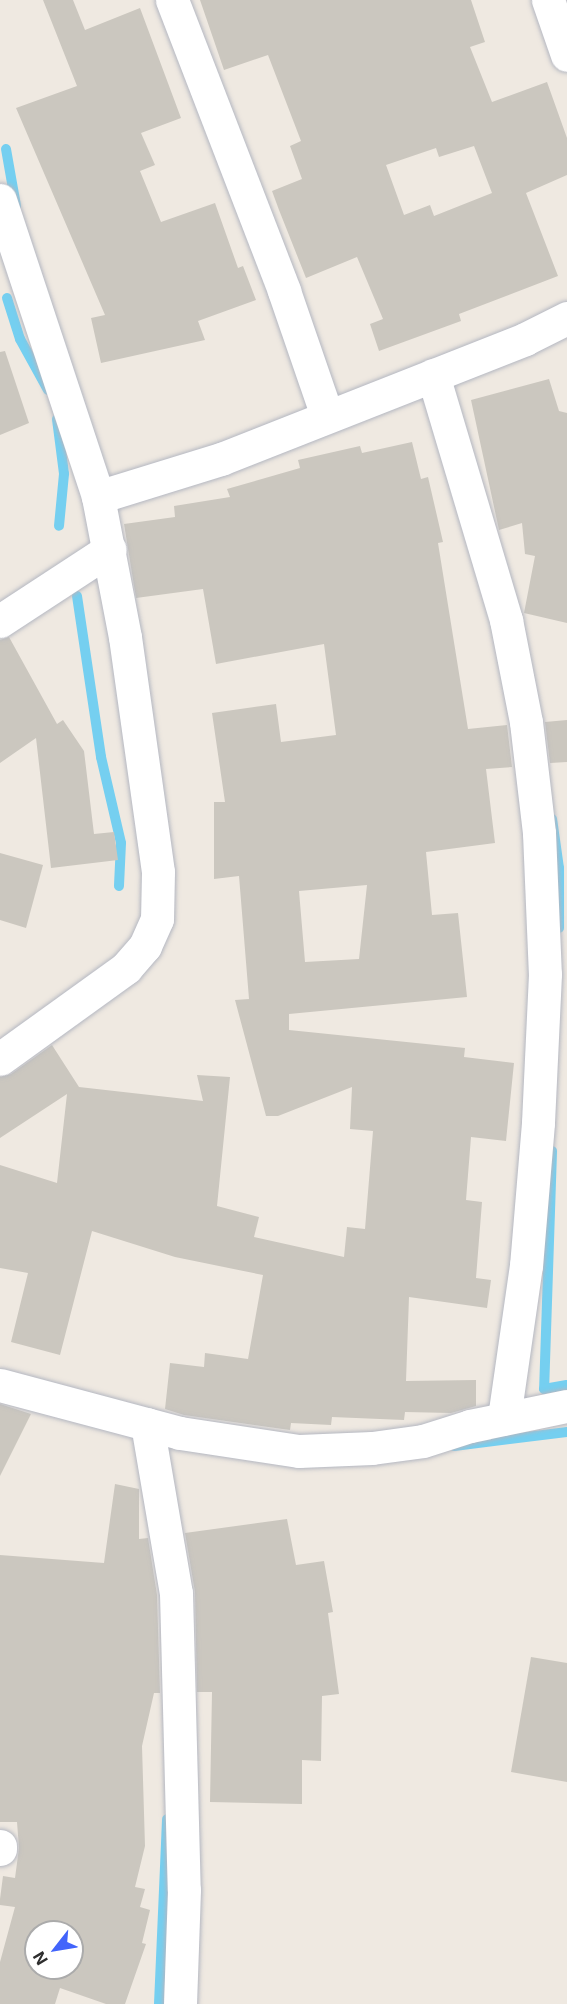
<!DOCTYPE html>
<style>
body{margin:0}
#map{position:relative;width:567px;height:2004px;overflow:hidden;background:#efe9e1;font-family:Inter,sans-serif}
div>[style]{position:absolute}
.stream>*{height:10px;margin:-5px;padding:0 5px;transform-origin:5px;border-radius:5px;background:#75cff0}
.building>*{inset:0;background:#cbc7bf}
.roads{filter:drop-shadow(0 0 2px #b4b7c1) drop-shadow(0 0 2px #b4b7c1)}
.street>*{height:33px;margin:-16.5px;padding:0 16.5px;transform-origin:16.5px;border-radius:16.5px;background:#fff}
span{translate:-50% -50%;white-space:nowrap;text-align:center;line-height:1.15;-webkit-text-stroke:5px #fff;paint-order:stroke}
.north{position:absolute;left:24px;top:1920px;width:60px;height:60px;box-sizing:border-box;background:#fff;border:2px solid #ababab;border-radius:50%;rotate:239deg;font-size:16px;font-weight:700;line-height:24px;text-align:center;color:#2e2e2e}
.north::after{content:'';display:block;margin:auto;width:21px;height:27px;background:#4264fb;clip-path:polygon(50% 0,100% 100%,50% 72%,0 100%)}
</style>
<div id="map">
<div class="stream">
<i style="left:6px;top:149px;width:58px;rotate:80deg"></i>
<i style="left:7px;top:298px;width:43px;rotate:72.4deg"></i>
<i style="left:20px;top:339px;width:58px;rotate:61.2deg"></i>
<i style="left:57px;top:419px;width:55px;rotate:82.7deg"></i>
<i style="left:64px;top:474px;width:52px;rotate:95.5deg"></i>
<i style="left:77px;top:596px;width:163px;rotate:81.5deg"></i>
<i style="left:101px;top:757px;width:88px;rotate:76.9deg"></i>
<i style="left:121px;top:843px;width:43px;rotate:92.7deg"></i>
<i style="left:552px;top:819px;width:49px;rotate:81.9deg"></i>
<i style="left:559px;top:868px;width:60px;rotate:90deg"></i>
<i style="left:552px;top:1151px;width:238px;rotate:91.9deg"></i>
<i style="left:544px;top:1389px;width:23px;rotate:-10deg"></i>
<i style="left:454px;top:1446px;width:114px;rotate:-7.1deg"></i>
<i style="left:159px;top:2004px;width:185px;rotate:-87.5deg"></i>
</div>
<div class="building">
<i style="clip-path:polygon(43px 0,73px 0,85px 30px,140px 8px,181px 118px,141px 133px,155px 165px,140px 171px,161px 222px,215px 203px,238px 268px,243px 266px,256px 300px,198px 321px,205px 340px,101px 363px,91px 318px,105px 315px,16px 108px,77px 86px)"></i>
<i style="clip-path:polygon(evenodd,200px 0,471px 0,485px 42px,470px 47px,492px 102px,547px 82px,567px 138px,567px 175px,526px 193px,558px 276px,459px 314px,461px 321px,379px 351px,370px 324px,383px 319px,357px 257px,306px 278px,279px 210px,272px 191px,302px 179px,290px 146px,301px 141px,268px 55px,224px 70px,200px 0,474px 146px,492px 193px,434px 216px,430px 205px,404px 215px,386px 165px,436px 148px,439px 157px,474px 146px)"></i>
<i style="clip-path:polygon(5px 351px,29px 423px,0 435px,0 352px)"></i>
<i style="clip-path:polygon(549px 379px,559px 411px,567px 413px,567px 623px,524px 613px,535px 556px,525px 554px,522px 523px,499px 530px,471px 400px)"></i>
<i style="clip-path:polygon(evenodd,412px 442px,421px 479px,428px 477px,443px 542px,438px 543px,468px 729px,507px 725px,512px 767px,486px 769px,495px 843px,426px 852px,432px 915px,458px 913px,467px 997px,289px 1014px,289px 1030px,465px 1048px,464px 1057px,514px 1063px,506px 1141px,471px 1137px,466px 1200px,482px 1202px,476px 1278px,491px 1280px,487px 1308px,409px 1297px,406px 1381px,476px 1380px,476px 1406px,451px 1413px,405px 1412px,404px 1420px,332px 1417px,331px 1425px,291px 1423px,290px 1430px,184px 1415px,165px 1409px,170px 1363px,204px 1367px,205px 1353px,248px 1359px,263px 1275px,175px 1257px,92px 1231px,60px 1355px,11px 1342px,28px 1273px,0 1268px,0 1165px,57px 1183px,67px 1094px,0 1138px,0 1077px,11px 1074px,52px 1045px,79px 1087px,203px 1101px,197px 1075px,230px 1077px,217px 1206px,259px 1217px,254px 1237px,344px 1257px,347px 1227px,365px 1229px,373px 1131px,350px 1129px,352px 1087px,278px 1116px,266px 1116px,235px 1000px,249px 999px,239px 876px,214px 879px,214px 802px,225px 802px,212px 713px,276px 704px,281px 742px,336px 735px,324px 644px,216px 664px,203px 589px,136px 598px,124px 524px,175px 517px,174px 506px,230px 497px,227px 489px,300px 468px,298px 460px,360px 446px,362px 453px,412px 442px,367px 885px,359px 959px,305px 962px,299px 891px,367px 885px)"></i>
<i style="clip-path:polygon(9px 637px,57px 724px,63px 720px,84px 751px,94px 834px,114px 832px,118px 860px,51px 868px,36px 738px,0 763px,0 640px)"></i>
<i style="clip-path:polygon(567px 720px,567px 762px,550px 763px,545px 722px)"></i>
<i style="clip-path:polygon(0 853px,43px 865px,26px 928px,0 920px)"></i>
<i style="clip-path:polygon(0 1404px,31px 1414px,0 1476px)"></i>
<i style="clip-path:polygon(evenodd,115px 1484px,139px 1489px,139px 1539px,148px 1538px,157px 1595px,160px 1693px,154px 1693px,142px 1746px,145px 1846px,135px 1887px,145px 1889px,140px 1907px,150px 1910px,142px 1943px,146px 1944px,125px 2004px,106px 2004px,60px 1988px,55px 2004px,0 2004px,0 1962px,15px 1907px,0 1905px,0 1899px,3px 1876px,15px 1878px,19px 1848px,17px 1822px,0 1822px,0 1555px,104px 1563px,115px 1484px,36px 1932px,72px 1932px,72px 1968px,36px 1968px,36px 1932px)"></i>
<i style="clip-path:polygon(287px 1519px,296px 1565px,324px 1561px,333px 1612px,328px 1613px,339px 1694px,322px 1696px,321px 1761px,302px 1760px,302px 1804px,210px 1802px,212px 1692px,197px 1692px,195px 1592px,185px 1533px)"></i>
<i style="clip-path:polygon(531px 1657px,567px 1663px,567px 1782px,511px 1772px)"></i>
</div>
<div class="roads">
<div class="street">
<i style="left:172px;top:0;width:312px;rotate:68.9deg"></i>
<i style="left:284px;top:291px;width:132px;rotate:71deg"></i>
<i style="left:548px;top:0;width:58px;rotate:70.9deg"></i>
<i style="left:0;top:200px;width:313px;rotate:71.7deg"></i>
<i style="left:98px;top:497px;width:143px;rotate:79.1deg"></i>
<i style="left:125px;top:637px;width:237px;rotate:82deg"></i>
<i style="left:158px;top:872px;width:47px;rotate:91.2deg"></i>
<i style="left:157px;top:919px;width:30px;rotate:114deg"></i>
<i style="left:145px;top:946px;width:29px;rotate:131deg"></i>
<i style="left:126px;top:968px;width:155px;rotate:144.2deg"></i>
<i style="left:433px;top:375px;width:256px;rotate:73.4deg"></i>
<i style="left:506px;top:620px;width:104px;rotate:78.9deg"></i>
<i style="left:526px;top:722px;width:112px;rotate:83.3deg"></i>
<i style="left:539px;top:833px;width:141px;rotate:87.6deg"></i>
<i style="left:545px;top:974px;width:149px;rotate:92.7deg"></i>
<i style="left:538px;top:1123px;width:143px;rotate:94.8deg"></i>
<i style="left:526px;top:1265px;width:155px;rotate:98.2deg"></i>
<i style="left:98px;top:497px;width:129px;rotate:-17.2deg"></i>
<i style="left:221px;top:459px;width:327px;rotate:-21.5deg"></i>
<i style="left:525px;top:339px;width:47px;rotate:-26.6deg"></i>
<i style="left:0;top:621px;width:131px;rotate:-33.2deg"></i>
<i style="left:0;top:1385px;width:186px;rotate:14.9deg"></i>
<i style="left:180px;top:1433px;width:120px;rotate:8.6deg"></i>
<i style="left:299px;top:1451px;width:73px;rotate:-2.4deg"></i>
<i style="left:372px;top:1448px;width:51px;rotate:-7.8deg"></i>
<i style="left:423px;top:1441px;width:49px;rotate:-17.7deg"></i>
<i style="left:470px;top:1426px;width:99px;rotate:-11.7deg"></i>
<i style="left:147px;top:1424px;width:171px;rotate:80.3deg"></i>
<i style="left:176px;top:1593px;width:297px;rotate:88.5deg"></i>
<i style="left:184px;top:1890px;width:114px;rotate:92deg"></i>
<i style="left:0;top:1846px;width:3px;rotate:90deg"></i>
</div>
</div>
<div class="north">N</div>
</div>
